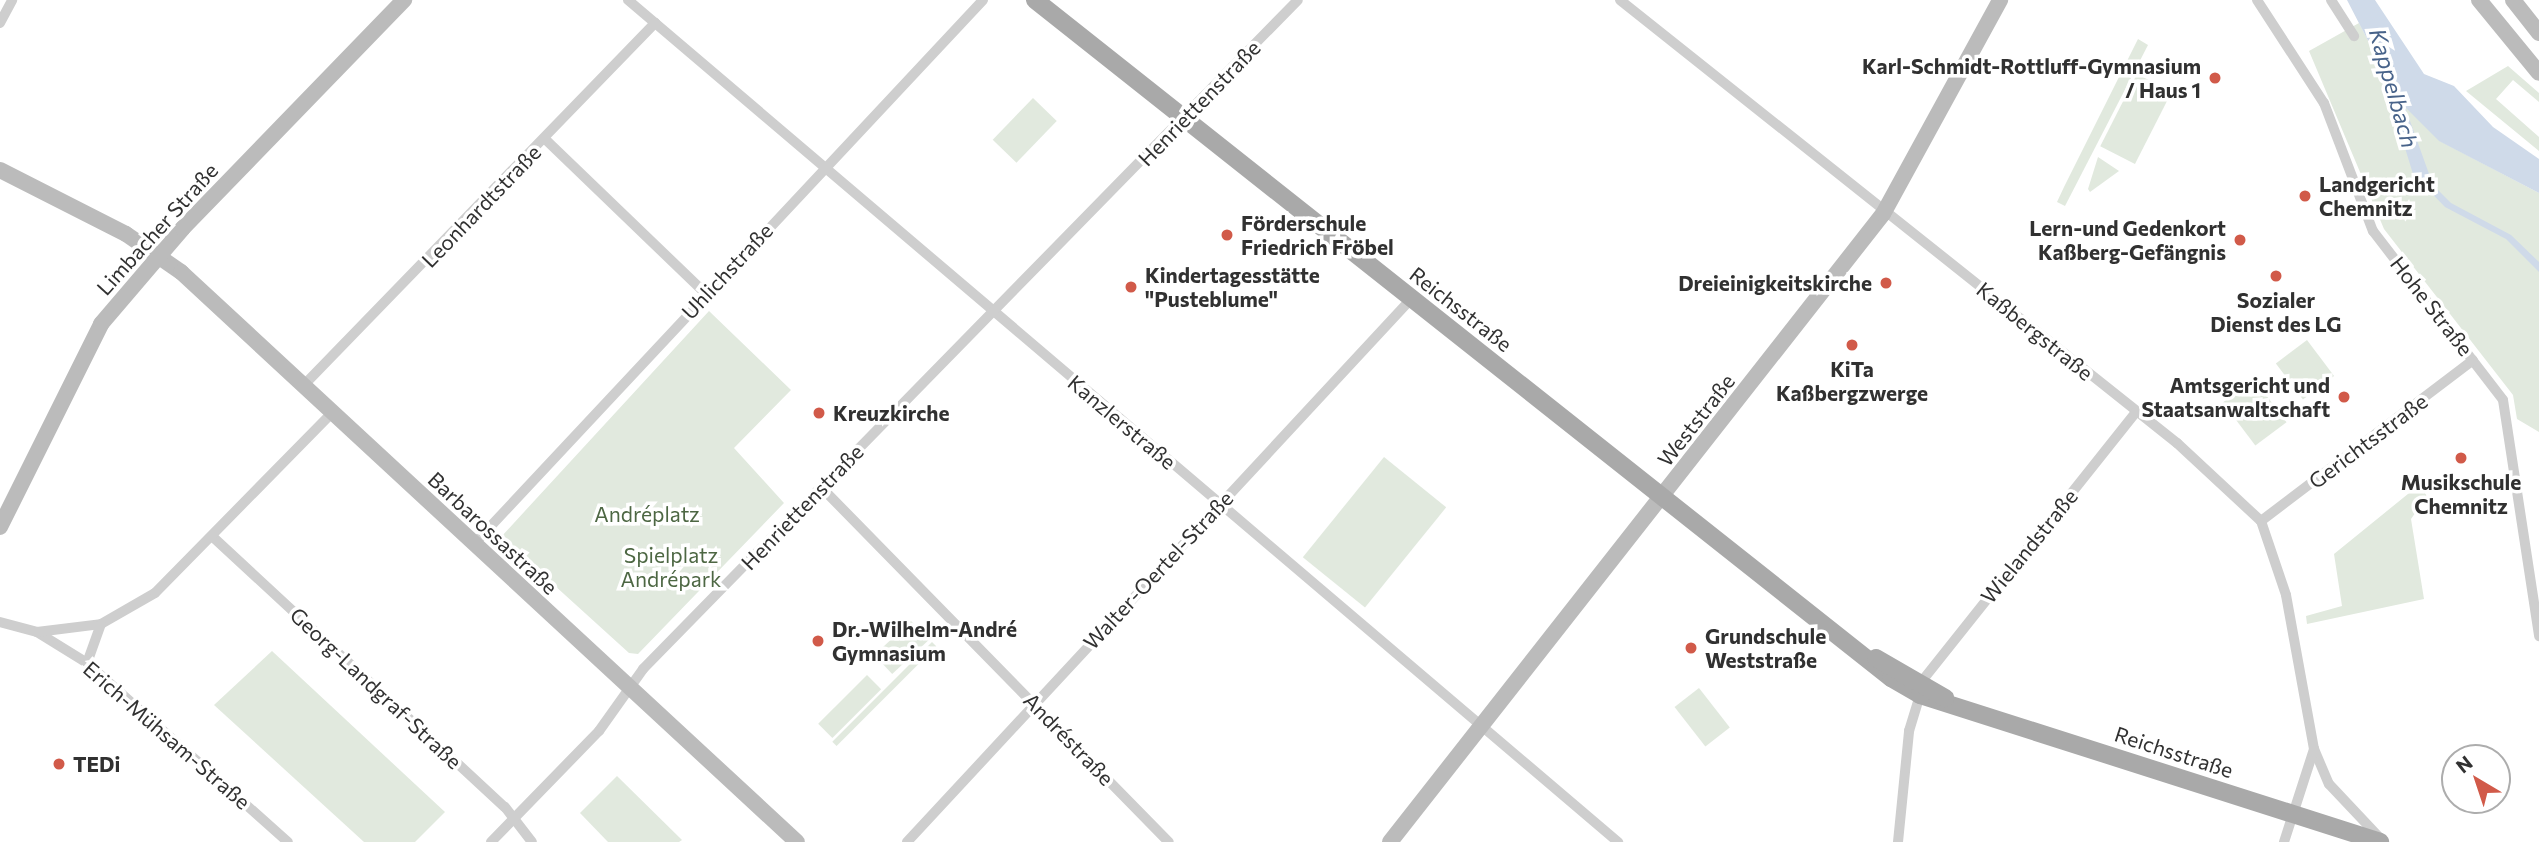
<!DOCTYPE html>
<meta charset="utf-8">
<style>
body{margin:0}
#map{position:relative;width:2539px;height:842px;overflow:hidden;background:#fff;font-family:Commissioner,sans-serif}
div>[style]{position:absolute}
.green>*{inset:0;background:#e1e9de;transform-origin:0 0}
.water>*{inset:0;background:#cfdae9}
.street>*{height:10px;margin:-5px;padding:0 5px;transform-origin:5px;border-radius:5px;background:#cecece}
.secondary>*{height:16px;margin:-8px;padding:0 8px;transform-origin:8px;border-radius:8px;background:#bbb}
.primary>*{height:18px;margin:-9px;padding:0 9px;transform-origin:9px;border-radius:9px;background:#a9a9a9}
.dots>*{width:19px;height:19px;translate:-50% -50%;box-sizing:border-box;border:4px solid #fff;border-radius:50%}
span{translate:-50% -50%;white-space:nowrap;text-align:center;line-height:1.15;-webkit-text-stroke:7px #fff;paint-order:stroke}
.poi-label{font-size:21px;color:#313131;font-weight:700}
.right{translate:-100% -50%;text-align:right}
.left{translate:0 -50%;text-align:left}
.street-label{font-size:21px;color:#313131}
.park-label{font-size:21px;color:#4d6743}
.water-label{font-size:23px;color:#48638a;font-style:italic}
.north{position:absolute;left:2441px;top:744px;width:70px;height:70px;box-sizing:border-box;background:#fff;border:2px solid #adadad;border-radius:50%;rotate:321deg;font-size:19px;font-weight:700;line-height:28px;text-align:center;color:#313131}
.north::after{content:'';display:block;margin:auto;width:24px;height:32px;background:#d15a49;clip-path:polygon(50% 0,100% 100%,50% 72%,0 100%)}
</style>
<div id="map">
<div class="green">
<i style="clip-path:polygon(2359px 23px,2378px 60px,2440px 141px,2539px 193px,2539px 432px,2517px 419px,2513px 395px,2384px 229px,2309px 51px)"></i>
<i style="clip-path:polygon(2138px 39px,2148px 45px,2065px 206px,2057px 202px,2064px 187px)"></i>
<i style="clip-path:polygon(2508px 66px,2539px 93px,2539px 102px,2513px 80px,2496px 99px,2539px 137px,2539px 151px,2466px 91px)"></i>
<i style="left:2137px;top:74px;width:39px;height:81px;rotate:27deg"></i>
<i style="left:1033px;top:98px;width:33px;height:58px;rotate:44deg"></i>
<i style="clip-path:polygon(2098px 157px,2119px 171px,2090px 192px,2088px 189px)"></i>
<i style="clip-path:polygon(709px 311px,791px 390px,734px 448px,784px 503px,638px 654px,629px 653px,501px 537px)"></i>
<i style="left:2307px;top:340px;width:45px;height:39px;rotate:53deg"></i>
<i style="left:2254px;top:379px;width:54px;height:39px;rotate:53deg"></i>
<i style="left:1384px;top:457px;width:80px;height:129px;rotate:39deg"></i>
<i style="clip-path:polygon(2419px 485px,2427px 496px,2411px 519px,2424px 599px,2307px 624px,2306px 616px,2342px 606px,2334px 554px)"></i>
<i style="left:911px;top:621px;width:26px;height:50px;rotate:47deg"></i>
<i style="left:932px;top:642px;width:6px;height:141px;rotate:45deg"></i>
<i style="clip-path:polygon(272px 651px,445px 812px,415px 842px,364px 842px,214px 705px)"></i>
<i style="left:867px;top:675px;width:20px;height:69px;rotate:45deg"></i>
<i style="left:1699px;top:688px;width:50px;height:31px;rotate:52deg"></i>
<i style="clip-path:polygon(617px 776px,682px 840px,679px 842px,608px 842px,580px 813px)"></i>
</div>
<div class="water">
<i style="clip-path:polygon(2347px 0,2375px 0,2424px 74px,2454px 86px,2493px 127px,2539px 159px,2539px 193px,2439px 141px,2405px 107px,2433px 185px,2451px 203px,2511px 235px,2539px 262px,2539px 272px,2506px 239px,2445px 207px,2413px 174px,2378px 60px)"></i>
</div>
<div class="street">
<i style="left:628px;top:0;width:1300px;rotate:40.38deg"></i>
<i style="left:1620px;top:0;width:712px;rotate:38.5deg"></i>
<i style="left:2177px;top:443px;width:115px;rotate:42.9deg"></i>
<i style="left:2261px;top:521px;width:78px;rotate:71.3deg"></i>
<i style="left:2286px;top:595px;width:157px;rotate:79.7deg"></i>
<i style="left:2314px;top:749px;width:38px;rotate:67deg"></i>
<i style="left:2329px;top:784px;width:73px;rotate:46.7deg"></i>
<i style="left:2257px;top:0;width:123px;rotate:57deg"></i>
<i style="left:2324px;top:103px;width:137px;rotate:69.1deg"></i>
<i style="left:2373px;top:231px;width:213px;rotate:52.4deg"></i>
<i style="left:2503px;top:400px;width:239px;rotate:81.3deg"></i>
<i style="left:2331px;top:0;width:43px;rotate:57.4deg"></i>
<i style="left:0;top:23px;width:26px;rotate:-62deg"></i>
<i style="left:545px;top:139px;width:223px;rotate:43.9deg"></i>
<i style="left:303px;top:386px;width:506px;rotate:-45.88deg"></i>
<i style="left:821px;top:487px;width:497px;rotate:45.6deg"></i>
<i style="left:2261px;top:521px;width:266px;rotate:-37.2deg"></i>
<i style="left:214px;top:538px;width:396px;rotate:42.8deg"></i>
<i style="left:505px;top:807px;width:44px;rotate:52.4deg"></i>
<i style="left:474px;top:544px;width:745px;rotate:-46.9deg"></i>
<i style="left:0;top:622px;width:38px;rotate:15deg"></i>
<i style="left:37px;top:632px;width:59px;rotate:31.8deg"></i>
<i style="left:87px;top:663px;width:269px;rotate:41.7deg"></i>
<i style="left:37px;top:632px;width:64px;rotate:-7.1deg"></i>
<i style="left:101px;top:624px;width:62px;rotate:-29.9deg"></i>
<i style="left:155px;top:593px;width:252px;rotate:-45.5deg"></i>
<i style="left:87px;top:663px;width:41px;rotate:-70.3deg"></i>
<i style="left:1922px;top:681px;width:344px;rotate:-51.5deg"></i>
<i style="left:491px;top:842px;width:155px;rotate:-45.8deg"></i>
<i style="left:599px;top:731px;width:76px;rotate:-54.6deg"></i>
<i style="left:643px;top:669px;width:936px;rotate:-45.61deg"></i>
<i style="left:907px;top:842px;width:741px;rotate:-47.13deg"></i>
<i style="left:1898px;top:842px;width:112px;rotate:-84.3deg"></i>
<i style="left:1909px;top:731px;width:38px;rotate:-73deg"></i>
<i style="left:2284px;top:842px;width:98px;rotate:-72.1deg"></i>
</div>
<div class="secondary">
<i style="left:2479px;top:0;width:94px;rotate:50.6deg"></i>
<i style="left:2513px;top:0;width:42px;rotate:51.8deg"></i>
<i style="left:0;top:170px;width:141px;rotate:26.9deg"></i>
<i style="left:126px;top:234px;width:67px;rotate:34.6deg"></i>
<i style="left:181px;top:272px;width:839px;rotate:42.78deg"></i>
<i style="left:0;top:527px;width:227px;rotate:-63.5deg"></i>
<i style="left:101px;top:324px;width:126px;rotate:-49.5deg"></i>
<i style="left:183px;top:228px;width:318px;rotate:-45.9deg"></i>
<i style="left:1390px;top:842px;width:798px;rotate:-51.87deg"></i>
<i style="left:1883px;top:214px;width:244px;rotate:-61.3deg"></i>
</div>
<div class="primary">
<i style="left:1035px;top:0;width:1092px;rotate:38.38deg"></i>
<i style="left:1891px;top:678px;width:34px;rotate:30deg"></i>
<i style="left:1920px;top:695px;width:483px;rotate:17.7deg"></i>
<i style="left:1876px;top:658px;width:80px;rotate:30.1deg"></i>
</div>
<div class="dots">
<i style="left:2215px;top:78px;background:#d15a49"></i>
<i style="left:2305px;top:196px;background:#d15a49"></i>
<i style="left:1227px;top:235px;background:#d15a49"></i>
<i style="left:2240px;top:240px;background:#d15a49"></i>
<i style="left:2276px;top:276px;background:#d15a49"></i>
<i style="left:1886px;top:283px;background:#d15a49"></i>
<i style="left:1131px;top:287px;background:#d15a49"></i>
<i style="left:1852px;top:345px;background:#d15a49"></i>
<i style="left:2344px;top:397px;background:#d15a49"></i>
<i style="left:819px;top:413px;background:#d15a49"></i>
<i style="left:2461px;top:458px;background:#d15a49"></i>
<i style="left:818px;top:641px;background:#d15a49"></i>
<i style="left:1691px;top:648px;background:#d15a49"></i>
<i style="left:59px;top:764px;background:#d15a49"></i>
</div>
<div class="poi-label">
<span class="right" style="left:2201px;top:78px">Karl-Schmidt-Rottluff-Gymnasium<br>/ Haus 1</span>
<span class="left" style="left:2319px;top:196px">Landgericht<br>Chemnitz</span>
<span class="left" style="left:1241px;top:235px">Förderschule<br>Friedrich Fröbel</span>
<span class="right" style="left:2226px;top:240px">Lern-und Gedenkort<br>Kaßberg-Gefängnis</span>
<span class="left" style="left:1145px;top:287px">Kindertagesstätte<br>"Pusteblume"</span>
<span class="right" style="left:1872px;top:283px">Dreieinigkeitskirche</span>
<span style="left:2276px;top:312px">Sozialer<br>Dienst des LG</span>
<span style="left:1852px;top:381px">KiTa<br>Kaßbergzwerge</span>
<span class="right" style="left:2330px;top:397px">Amtsgericht und<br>Staatsanwaltschaft</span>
<span class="left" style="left:833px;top:413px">Kreuzkirche</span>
<span style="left:2461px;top:494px">Musikschule<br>Chemnitz</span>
<span class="left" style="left:832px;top:641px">Dr.-Wilhelm-André<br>Gymnasium</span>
<span class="left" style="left:1705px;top:648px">Grundschule<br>Weststraße</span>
<span class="left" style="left:73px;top:764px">TEDi</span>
</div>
<div class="street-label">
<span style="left:1199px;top:103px;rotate:-46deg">Henriettenstraße</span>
<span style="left:481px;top:206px;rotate:-46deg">Leonhardtstraße</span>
<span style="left:157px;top:229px;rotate:-48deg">Limbacher Straße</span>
<span style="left:727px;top:271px;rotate:-47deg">Uhlichstraße</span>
<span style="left:2432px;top:306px;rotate:52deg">Hohe Straße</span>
<span style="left:1461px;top:309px;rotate:38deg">Reichsstraße</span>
<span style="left:2035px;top:331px;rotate:39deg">Kaßbergstraße</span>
<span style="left:1696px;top:420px;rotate:-52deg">Weststraße</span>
<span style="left:1122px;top:422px;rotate:40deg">Kanzlerstraße</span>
<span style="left:2368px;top:441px;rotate:-37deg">Gerichtsstraße</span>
<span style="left:802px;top:507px;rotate:-46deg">Henriettenstraße</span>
<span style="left:493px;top:533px;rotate:43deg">Barbarossastraße</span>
<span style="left:2029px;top:546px;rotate:-51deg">Wielandstraße</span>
<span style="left:1158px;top:570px;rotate:-47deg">Walter-Oertel-Straße</span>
<span style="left:376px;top:688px;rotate:43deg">Georg-Landgraf-Straße</span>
<span style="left:167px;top:735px;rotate:41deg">Erich-Mühsam-Straße</span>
<span style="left:1069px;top:739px;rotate:46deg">Andréstraße</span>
<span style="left:2174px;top:752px;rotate:18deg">Reichsstraße</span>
</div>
<div class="park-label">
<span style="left:647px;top:514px">Andréplatz</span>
<span style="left:671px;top:567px">Spielplatz<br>Andrépark</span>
</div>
<div class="water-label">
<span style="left:2394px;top:88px;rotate:74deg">Kappelbach</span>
</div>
<div class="north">N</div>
</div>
